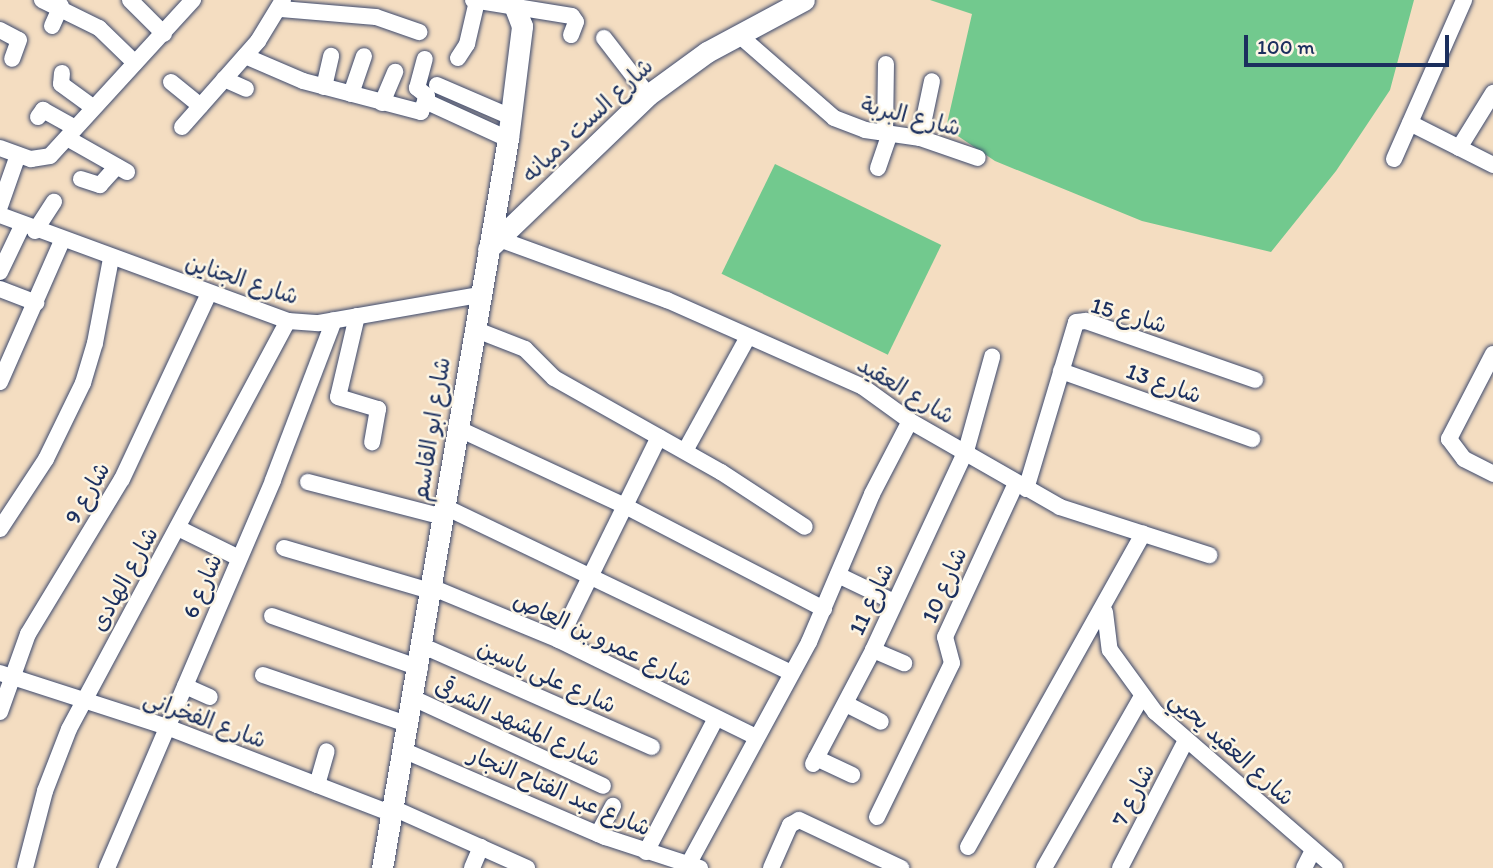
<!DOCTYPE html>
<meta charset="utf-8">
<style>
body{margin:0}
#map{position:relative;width:1493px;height:868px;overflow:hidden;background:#f4ddc1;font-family:Itim,"Playpen Sans Arabic",sans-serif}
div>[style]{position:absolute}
.green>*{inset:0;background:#72c98e;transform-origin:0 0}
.roads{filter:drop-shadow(0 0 2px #3c496d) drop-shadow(0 0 2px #3c496d)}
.minor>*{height:16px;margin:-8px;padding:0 8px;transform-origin:8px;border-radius:8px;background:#fff}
.tertiary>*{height:21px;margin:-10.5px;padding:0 10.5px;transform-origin:10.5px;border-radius:10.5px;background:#fff}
span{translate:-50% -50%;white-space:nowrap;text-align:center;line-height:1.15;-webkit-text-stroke:5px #fcf5e5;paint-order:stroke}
.street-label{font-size:23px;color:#1b2f5e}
.scale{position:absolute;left:1244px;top:35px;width:205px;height:32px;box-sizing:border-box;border:4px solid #1b2f5e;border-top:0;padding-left:9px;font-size:21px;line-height:24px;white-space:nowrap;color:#1b2f5e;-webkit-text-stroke:5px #fcf5e5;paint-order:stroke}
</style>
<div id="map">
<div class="green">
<i style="clip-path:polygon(930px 0,1414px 0,1390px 90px,1336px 171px,1271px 252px,1142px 221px,995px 161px,946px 128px,972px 14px)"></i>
<i style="left:775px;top:164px;width:185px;height:122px;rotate:26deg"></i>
</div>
<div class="roads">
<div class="minor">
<i style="left:42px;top:0;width:64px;rotate:26.2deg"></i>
<i style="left:99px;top:28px;width:50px;rotate:44.2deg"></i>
<i style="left:130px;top:0;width:48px;rotate:45deg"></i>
<i style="left:473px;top:0;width:100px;rotate:9.2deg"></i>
<i style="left:572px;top:16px;width:7px;rotate:56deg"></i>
<i style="left:576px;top:22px;width:14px;rotate:111deg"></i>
<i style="left:281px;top:9px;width:95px;rotate:4.8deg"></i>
<i style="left:376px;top:17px;width:46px;rotate:19.2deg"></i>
<i style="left:52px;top:26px;width:22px;rotate:-66deg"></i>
<i style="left:0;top:30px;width:21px;rotate:28deg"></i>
<i style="left:19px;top:40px;width:20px;rotate:110deg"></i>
<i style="left:739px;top:35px;width:126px;rotate:41.1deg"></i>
<i style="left:834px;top:118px;width:33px;rotate:21deg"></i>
<i style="left:865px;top:130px;width:56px;rotate:8.3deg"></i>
<i style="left:920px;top:138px;width:61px;rotate:19deg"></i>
<i style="left:604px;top:38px;width:72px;rotate:52.3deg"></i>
<i style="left:245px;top:56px;width:63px;rotate:23.3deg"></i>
<i style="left:303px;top:81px;width:122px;rotate:14.7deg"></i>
<i style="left:421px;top:112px;width:17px;rotate:-69deg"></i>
<i style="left:427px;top:96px;width:13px;rotate:-141deg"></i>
<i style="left:417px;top:88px;width:30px;rotate:-75deg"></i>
<i style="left:458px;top:58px;width:17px;rotate:-57deg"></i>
<i style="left:467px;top:44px;width:44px;rotate:-76.9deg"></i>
<i style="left:62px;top:73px;width:11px;rotate:95deg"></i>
<i style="left:61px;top:84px;width:39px;rotate:36deg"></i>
<i style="left:224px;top:79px;width:24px;rotate:24deg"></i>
<i style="left:171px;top:82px;width:38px;rotate:39deg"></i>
<i style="left:437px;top:85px;width:81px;rotate:23.4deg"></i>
<i style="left:324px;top:87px;width:32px;rotate:-77deg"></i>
<i style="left:351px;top:94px;width:40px;rotate:-71.1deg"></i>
<i style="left:425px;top:101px;width:91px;rotate:24.6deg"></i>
<i style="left:382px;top:103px;width:34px;rotate:-67deg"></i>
<i style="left:38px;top:117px;width:9px;rotate:-54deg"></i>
<i style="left:43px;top:110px;width:37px;rotate:29deg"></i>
<i style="left:1410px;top:123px;width:93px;rotate:26.8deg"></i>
<i style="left:182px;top:127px;width:115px;rotate:-48.5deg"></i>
<i style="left:258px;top:41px;width:48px;rotate:-58.6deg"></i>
<i style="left:885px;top:134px;width:70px;rotate:-89.2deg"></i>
<i style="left:67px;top:138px;width:69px;rotate:29.5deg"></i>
<i style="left:920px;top:138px;width:58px;rotate:-78.1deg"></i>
<i style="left:0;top:148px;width:33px;rotate:20deg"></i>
<i style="left:31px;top:159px;width:19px;rotate:-9deg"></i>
<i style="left:50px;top:156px;width:212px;rotate:-47.5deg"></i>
<i style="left:1459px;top:148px;width:65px;rotate:-58.3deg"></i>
<i style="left:1394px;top:159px;width:174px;rotate:-66.2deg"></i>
<i style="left:878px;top:168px;width:36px;rotate:-71deg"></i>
<i style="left:81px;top:179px;width:20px;rotate:18deg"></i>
<i style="left:100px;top:185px;width:25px;rotate:-48deg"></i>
<i style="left:0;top:206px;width:54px;rotate:-70.6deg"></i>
<i style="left:0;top:215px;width:307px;rotate:20.2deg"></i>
<i style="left:288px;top:321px;width:31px;rotate:4deg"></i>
<i style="left:319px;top:323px;width:163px;rotate:-9.9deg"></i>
<i style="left:35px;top:231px;width:35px;rotate:-57deg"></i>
<i style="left:499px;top:239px;width:179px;rotate:20deg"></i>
<i style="left:667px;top:300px;width:214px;rotate:23.9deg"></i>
<i style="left:863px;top:387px;width:58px;rotate:35.9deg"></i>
<i style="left:910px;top:421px;width:173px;rotate:29.8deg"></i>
<i style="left:1060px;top:507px;width:157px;rotate:17.9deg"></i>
<i style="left:0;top:272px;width:51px;rotate:-64.4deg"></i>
<i style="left:0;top:289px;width:39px;rotate:21deg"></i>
<i style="left:357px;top:316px;width:83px;rotate:103.2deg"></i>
<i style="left:338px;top:397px;width:42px;rotate:16.7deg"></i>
<i style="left:378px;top:409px;width:34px;rotate:100deg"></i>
<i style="left:474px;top:329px;width:55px;rotate:21.4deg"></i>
<i style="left:525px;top:349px;width:41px;rotate:45deg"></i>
<i style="left:554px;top:378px;width:192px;rotate:29.4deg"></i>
<i style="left:721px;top:472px;width:100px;rotate:33.2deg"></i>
<i style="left:1493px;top:354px;width:96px;rotate:117.4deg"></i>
<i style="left:1449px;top:439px;width:25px;rotate:53deg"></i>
<i style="left:1464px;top:459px;width:33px;rotate:27deg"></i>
<i style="left:1061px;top:371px;width:203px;rotate:19.6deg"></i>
<i style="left:0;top:382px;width:154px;rotate:-66.3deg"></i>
<i style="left:457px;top:428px;width:187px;rotate:24.9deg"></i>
<i style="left:627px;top:507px;width:222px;rotate:27.4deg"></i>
<i style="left:685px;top:451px;width:130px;rotate:-61.1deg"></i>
<i style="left:308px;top:482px;width:139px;rotate:14.5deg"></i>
<i style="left:1026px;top:489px;width:174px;rotate:-73.3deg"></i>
<i style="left:1076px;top:322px;width:10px;rotate:-6deg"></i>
<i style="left:1086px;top:321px;width:179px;rotate:19.2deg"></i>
<i style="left:445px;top:507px;width:384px;rotate:25.6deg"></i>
<i style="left:178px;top:528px;width:68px;rotate:26.2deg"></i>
<i style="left:0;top:529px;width:84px;rotate:-56.7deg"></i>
<i style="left:46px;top:459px;width:85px;rotate:-64deg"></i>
<i style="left:83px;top:383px;width:42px;rotate:-73.3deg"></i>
<i style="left:95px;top:343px;width:86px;rotate:-79.3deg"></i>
<i style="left:284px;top:548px;width:152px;rotate:16.4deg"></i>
<i style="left:838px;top:575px;width:62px;rotate:25.7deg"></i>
<i style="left:431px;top:587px;width:139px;rotate:22.5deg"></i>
<i style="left:559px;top:640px;width:217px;rotate:26.2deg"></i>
<i style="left:1105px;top:612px;width:38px;rotate:83deg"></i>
<i style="left:1110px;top:650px;width:77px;rotate:54deg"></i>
<i style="left:1155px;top:712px;width:238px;rotate:40.9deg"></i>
<i style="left:272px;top:616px;width:157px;rotate:19.4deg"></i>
<i style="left:559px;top:640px;width:226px;rotate:-63.8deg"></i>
<i style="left:423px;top:646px;width:250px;rotate:23.8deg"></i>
<i style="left:873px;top:650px;width:34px;rotate:23deg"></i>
<i style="left:0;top:673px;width:176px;rotate:17.9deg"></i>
<i style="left:167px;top:727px;width:241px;rotate:21.1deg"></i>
<i style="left:263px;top:675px;width:155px;rotate:18.8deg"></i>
<i style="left:185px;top:686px;width:27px;rotate:24deg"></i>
<i style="left:415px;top:699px;width:207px;rotate:24.8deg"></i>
<i style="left:846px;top:704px;width:39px;rotate:27deg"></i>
<i style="left:0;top:712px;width:83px;rotate:-70.3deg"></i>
<i style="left:28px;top:634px;width:181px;rotate:-58.8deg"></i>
<i style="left:122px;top:479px;width:205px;rotate:-64.9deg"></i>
<i style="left:405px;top:751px;width:218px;rotate:23.3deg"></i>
<i style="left:605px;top:837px;width:100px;rotate:18.1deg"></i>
<i style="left:816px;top:758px;width:40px;rotate:25deg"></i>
<i style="left:813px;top:764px;width:129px;rotate:-62.2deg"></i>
<i style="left:873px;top:650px;width:220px;rotate:-65deg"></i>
<i style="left:966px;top:451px;width:98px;rotate:-74.5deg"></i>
<i style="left:317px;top:785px;width:35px;rotate:-74deg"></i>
<i style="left:393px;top:808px;width:147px;rotate:24.1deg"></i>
<i style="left:877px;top:817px;width:171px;rotate:-64deg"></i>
<i style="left:952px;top:663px;width:27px;rotate:-105deg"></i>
<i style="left:945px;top:637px;width:170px;rotate:-65.2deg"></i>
<i style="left:598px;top:834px;width:32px;rotate:-62deg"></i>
<i style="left:968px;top:847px;width:359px;rotate:-60.8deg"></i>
<i style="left:646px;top:852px;width:151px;rotate:-62.4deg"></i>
<i style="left:688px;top:865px;width:254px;rotate:-61.5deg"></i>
<i style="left:809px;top:642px;width:161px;rotate:-66.9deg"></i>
<i style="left:872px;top:494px;width:82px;rotate:-62.5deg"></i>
<i style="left:25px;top:868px;width:80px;rotate:-75.4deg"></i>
<i style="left:45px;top:791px;width:66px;rotate:-68.8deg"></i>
<i style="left:69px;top:729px;width:463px;rotate:-61.8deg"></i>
<i style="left:107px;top:868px;width:422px;rotate:-66.8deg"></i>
<i style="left:273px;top:480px;width:171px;rotate:-69.1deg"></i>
<i style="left:472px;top:868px;width:23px;rotate:-67deg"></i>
<i style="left:771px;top:868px;width:47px;rotate:-66.2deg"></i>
<i style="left:790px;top:825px;width:10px;rotate:-29deg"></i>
<i style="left:799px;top:820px;width:113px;rotate:25.2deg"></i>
<i style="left:1044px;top:868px;width:198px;rotate:-60.3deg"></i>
<i style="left:1120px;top:868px;width:142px;rotate:-62.7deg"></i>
<i style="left:1304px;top:868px;width:20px;rotate:-63deg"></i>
</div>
<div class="tertiary">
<i style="left:488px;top:249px;width:222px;rotate:-43.9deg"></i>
<i style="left:648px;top:95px;width:73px;rotate:-36.1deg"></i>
<i style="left:707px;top:52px;width:110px;rotate:-28.2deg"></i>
<i style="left:382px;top:868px;width:740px;rotate:-80.19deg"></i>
<i style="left:508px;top:139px;width:114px;rotate:-82.9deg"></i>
<i style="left:522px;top:26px;width:28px;rotate:-111deg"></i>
</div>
</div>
<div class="street-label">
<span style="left:911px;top:116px;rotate:14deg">شارع البربة</span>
<span style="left:587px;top:120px;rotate:-43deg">شارع الست دميانه</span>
<span style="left:242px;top:279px;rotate:18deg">شارع الجناين</span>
<span style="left:1129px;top:315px;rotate:16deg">شارع 15</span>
<span style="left:1164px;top:383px;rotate:20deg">شارع 13</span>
<span style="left:906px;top:390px;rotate:31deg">شارع العقيد</span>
<span style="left:431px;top:429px;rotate:-81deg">شارع ابو القاسم</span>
<span style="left:87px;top:493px;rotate:-60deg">شارع 9</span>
<span style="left:124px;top:579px;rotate:-61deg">شارع الهادى</span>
<span style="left:944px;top:585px;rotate:-66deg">شارع 10</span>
<span style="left:202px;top:586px;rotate:-67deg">شارع 6</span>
<span style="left:871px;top:599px;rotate:-65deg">شارع 11</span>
<span style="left:603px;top:639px;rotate:25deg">شارع عمرو بن العاص</span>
<span style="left:547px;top:676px;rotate:24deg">شارع على ياسين</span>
<span style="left:205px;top:719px;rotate:20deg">شارع الفخرانى</span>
<span style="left:518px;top:722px;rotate:25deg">شارع المشهد الشرقى</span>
<span style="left:1232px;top:748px;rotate:42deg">شارع العقيد يحيي</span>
<span style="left:560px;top:791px;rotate:23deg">شارع عبد الفتاح النجار</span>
<span style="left:1133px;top:795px;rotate:-63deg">شارع 7</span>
</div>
<div class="scale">100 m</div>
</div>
